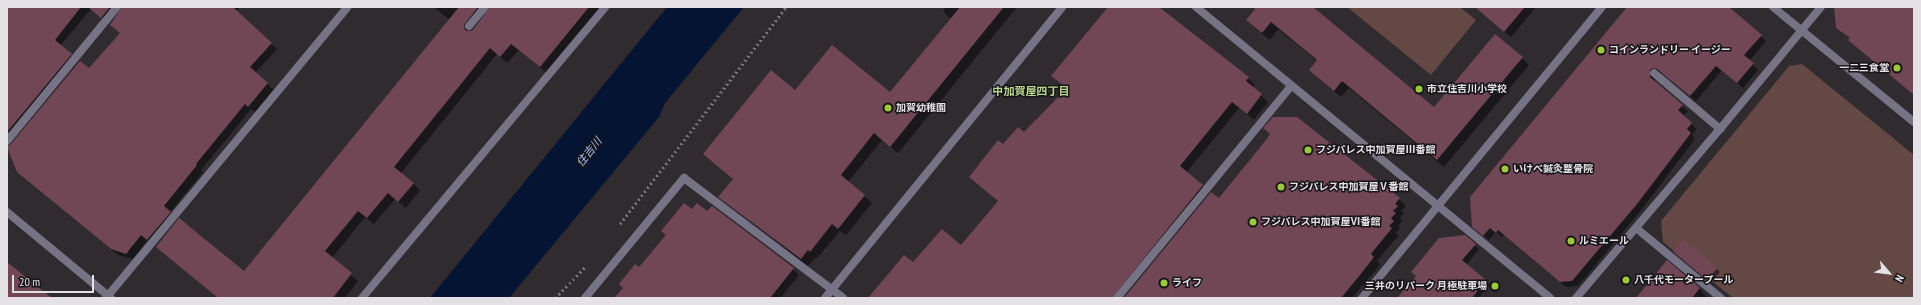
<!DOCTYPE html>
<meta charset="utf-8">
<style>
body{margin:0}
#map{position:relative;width:1921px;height:305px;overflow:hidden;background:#2f2b2f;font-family:"PT Sans Narrow","Noto Sans JP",sans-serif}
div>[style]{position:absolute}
.green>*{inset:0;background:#644843}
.water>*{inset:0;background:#051432}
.shadow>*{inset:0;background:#0007}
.building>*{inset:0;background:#714655;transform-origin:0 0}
.path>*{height:2.5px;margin-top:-1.25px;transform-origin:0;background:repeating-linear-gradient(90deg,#7a777a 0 2px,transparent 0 5px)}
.service>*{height:8px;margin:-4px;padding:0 4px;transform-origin:4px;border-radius:4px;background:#767385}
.minor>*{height:8px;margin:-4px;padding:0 4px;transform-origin:4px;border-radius:4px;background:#767385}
.tertiary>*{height:8px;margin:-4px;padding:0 4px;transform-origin:4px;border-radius:4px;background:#767385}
.dots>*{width:11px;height:11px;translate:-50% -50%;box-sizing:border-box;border:2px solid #161416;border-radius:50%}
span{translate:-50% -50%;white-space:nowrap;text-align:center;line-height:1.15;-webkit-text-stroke:3px #161416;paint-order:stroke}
.poi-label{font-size:10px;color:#e4e2e4;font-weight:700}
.left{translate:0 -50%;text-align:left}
.right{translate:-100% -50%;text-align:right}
.neighbourhood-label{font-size:11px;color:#b9d68f;font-weight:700}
.water-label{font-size:11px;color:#9ec0fb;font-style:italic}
.frame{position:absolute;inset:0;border:8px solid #e4e2e4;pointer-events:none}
.north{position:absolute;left:1869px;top:253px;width:40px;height:40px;-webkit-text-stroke:3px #161416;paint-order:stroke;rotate:118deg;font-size:11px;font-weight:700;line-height:16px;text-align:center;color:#e4e2e4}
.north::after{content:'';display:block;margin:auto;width:14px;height:18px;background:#e4e2e4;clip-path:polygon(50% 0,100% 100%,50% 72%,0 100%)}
.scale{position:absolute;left:12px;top:275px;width:82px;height:18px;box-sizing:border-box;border:2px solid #e4e2e4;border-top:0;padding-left:5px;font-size:12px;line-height:14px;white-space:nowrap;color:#e4e2e4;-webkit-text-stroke:3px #161416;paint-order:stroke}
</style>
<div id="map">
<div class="green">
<i style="clip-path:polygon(1347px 7px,1460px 7px,1476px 20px,1431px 75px)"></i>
<i style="clip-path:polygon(1802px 64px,1914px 155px,1914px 298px,1733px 298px,1663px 242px,1661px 221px,1789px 66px)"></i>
</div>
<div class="water">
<i style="clip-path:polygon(667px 7px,744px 7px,665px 103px,659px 117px,509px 298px,430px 298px)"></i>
</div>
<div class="shadow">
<i style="clip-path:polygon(7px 7px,240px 7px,237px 11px,277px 49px,255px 73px,274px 90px,255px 112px,251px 109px,201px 170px,203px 172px,170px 212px,176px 218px,154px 245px,148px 240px,133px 259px,118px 255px,25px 178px,89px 70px,121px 34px,123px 9px,119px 9px,108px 23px,91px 9px,60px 46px,77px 61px,7px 143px)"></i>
<i style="clip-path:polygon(evenodd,434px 7px,602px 7px,547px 73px,519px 50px,507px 63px,497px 54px,401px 173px,420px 190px,406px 208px,395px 199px,374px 224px,365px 217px,332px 258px,358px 281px,345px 298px,218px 298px,157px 247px,244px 273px,450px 20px,434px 7px,488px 10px,474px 31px,471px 31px,471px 30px,488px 10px)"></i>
<i style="clip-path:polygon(946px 7px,1017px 7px,898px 153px,882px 140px,848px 182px,872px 203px,846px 235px,840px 231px,817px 258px,816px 257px,808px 266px,720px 197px,796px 92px,890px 94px,951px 19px,943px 11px)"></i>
<i style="clip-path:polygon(1124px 7px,1157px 7px,1248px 78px,1255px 85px,1252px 87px,1268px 102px,1254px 120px,1239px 108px,1186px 173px,1209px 192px,1122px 298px,879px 298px,913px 264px,961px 247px,999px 202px,970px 177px,998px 141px,1003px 145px,1024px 133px,1067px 89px,1053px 76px)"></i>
<i style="clip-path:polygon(1252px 7px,1312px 7px,1434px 109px,1522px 58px,1529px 65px,1444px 167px,1349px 88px,1341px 97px,1318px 77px,1317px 61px,1278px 29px,1270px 40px,1254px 27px,1247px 20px,1255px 10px)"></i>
<i style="clip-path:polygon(1476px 7px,1536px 7px,1511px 37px)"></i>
<i style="clip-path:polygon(1628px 7px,1726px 7px,1766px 41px,1749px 61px,1758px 70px,1743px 88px,1722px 70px,1696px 101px,1664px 74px,1658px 73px,1655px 75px,1655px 83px,1688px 111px,1683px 116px,1697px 129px,1692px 135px,1695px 139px,1642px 209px,1578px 286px,1566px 287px,1504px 235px,1502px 237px,1496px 232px,1489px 240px,1479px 232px)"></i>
<i style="clip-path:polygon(1399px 199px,1406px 206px,1401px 211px,1404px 213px,1400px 218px,1402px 221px,1398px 226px,1400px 228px,1396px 233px,1398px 236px,1377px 261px,1380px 265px,1352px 298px,1125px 298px,1219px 200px)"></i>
<i style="clip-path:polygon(692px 211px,707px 212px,793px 269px,799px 275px,780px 298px,614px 298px)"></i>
<i style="clip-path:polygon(1465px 236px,1479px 249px,1466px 265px,1490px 285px,1478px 298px,1406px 298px)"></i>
<i style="clip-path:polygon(1678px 255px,1717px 269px,1720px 272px,1711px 282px)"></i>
<i style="clip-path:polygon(1667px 262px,1700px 289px,1707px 298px,1638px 298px)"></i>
</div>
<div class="building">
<i style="clip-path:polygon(7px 7px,81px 7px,55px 40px,72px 54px,7px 132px)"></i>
<i style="clip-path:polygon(88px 7px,110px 7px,101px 18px)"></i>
<i style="clip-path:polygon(122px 7px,233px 7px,272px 43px,250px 67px,268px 83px,248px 107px,245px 104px,196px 164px,197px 165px,164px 206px,171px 212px,147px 240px,141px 235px,126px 254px,111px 249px,17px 172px,7px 147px,11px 144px,80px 61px,89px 68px,120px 33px,110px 25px)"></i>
<i style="clip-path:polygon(459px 7px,478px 7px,464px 25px,465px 30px,468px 31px,473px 30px,490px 7px,589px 7px,540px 67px,511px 44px,500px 57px,490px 48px,394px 167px,414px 183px,398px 202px,388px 193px,367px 218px,358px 211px,325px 251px,352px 273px,333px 298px,218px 298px,156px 247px,179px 218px,244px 271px)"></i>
<i style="clip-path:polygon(960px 7px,1004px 7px,890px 147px,874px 133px,841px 175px,865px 195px,838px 229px,832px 224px,810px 252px,808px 250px,801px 259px,718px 197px,733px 179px,703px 154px,771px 70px,795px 90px,832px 45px,890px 92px)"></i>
<i style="clip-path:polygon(1108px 7px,1159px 7px,1249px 77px,1246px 81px,1262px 94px,1247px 114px,1232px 102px,1180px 166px,1203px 185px,1112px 298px,868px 298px,904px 255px,913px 262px,942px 229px,961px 245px,998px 201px,969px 177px,998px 140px,1003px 144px,1018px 127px,1024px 132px,1067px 88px,1051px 76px)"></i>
<i style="clip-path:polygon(1252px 7px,1313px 7px,1434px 107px,1495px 34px,1523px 57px,1437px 160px,1342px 81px,1334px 91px,1309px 70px,1317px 60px,1271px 22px,1262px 33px,1246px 20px,1255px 9px)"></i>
<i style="clip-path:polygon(1475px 7px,1525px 7px,1504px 32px)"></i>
<i style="clip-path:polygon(1627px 7px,1729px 7px,1762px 35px,1744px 55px,1754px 63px,1737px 83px,1716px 66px,1690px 96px,1657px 69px,1653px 68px,1650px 70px,1650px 77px,1683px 105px,1678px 110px,1692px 123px,1687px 129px,1691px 133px,1637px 204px,1572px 281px,1560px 282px,1498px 230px,1496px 233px,1490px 228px,1483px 236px,1472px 227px,1470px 197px)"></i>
<i style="clip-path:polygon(1834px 7px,1914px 7px,1914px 95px,1848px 40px,1850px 38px,1836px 28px)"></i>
<i style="clip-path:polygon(1273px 117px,1297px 117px,1400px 198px,1395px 204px,1398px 206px,1393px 211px,1396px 213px,1391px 218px,1394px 221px,1389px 226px,1392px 228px,1371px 254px,1374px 257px,1360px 275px,1341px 298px,1124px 298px,1211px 192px,1219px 198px,1266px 140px,1270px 134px,1263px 128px)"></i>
<i style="clip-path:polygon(684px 203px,692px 209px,697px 203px,707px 211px,712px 206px,794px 268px,770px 298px,614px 298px,623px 288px,619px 284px,635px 264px,639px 267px,666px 235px,661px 231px)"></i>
<i style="clip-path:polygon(1465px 235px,1476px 244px,1462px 260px,1486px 280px,1472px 298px,1397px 298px,1416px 276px,1411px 272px,1439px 238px)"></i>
<i style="left:1683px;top:239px;width:45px;height:16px;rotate:40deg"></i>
<i style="clip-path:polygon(1667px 260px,1700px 288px,1692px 298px,1636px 298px)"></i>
<i style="clip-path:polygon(7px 262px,52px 298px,7px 298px)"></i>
</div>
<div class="path">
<i style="left:620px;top:224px;width:273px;rotate:-52.6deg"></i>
<i style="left:555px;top:298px;width:43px;rotate:-45.9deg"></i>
</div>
<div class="service">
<i style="left:1654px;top:73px;width:87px;rotate:40.3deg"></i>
<i style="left:1636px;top:228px;width:110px;rotate:39.5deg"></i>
</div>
<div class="minor">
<i style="left:1196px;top:7px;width:458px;rotate:39.4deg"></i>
<i style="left:469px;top:26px;width:25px;rotate:-50deg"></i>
<i style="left:7px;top:141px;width:173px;rotate:-50.6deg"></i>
<i style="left:106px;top:298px;width:378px;rotate:-50.3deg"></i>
<i style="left:362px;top:298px;width:379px;rotate:-50.1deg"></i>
<i style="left:585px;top:298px;width:156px;rotate:-50.5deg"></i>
<i style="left:684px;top:178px;width:199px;rotate:37deg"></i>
<i style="left:1117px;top:298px;width:274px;rotate:-50.6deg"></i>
<i style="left:1362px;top:298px;width:377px;rotate:-50.5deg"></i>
<i style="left:1576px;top:298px;width:222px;rotate:-49.6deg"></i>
<i style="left:1720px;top:129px;width:158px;rotate:-50.4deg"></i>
</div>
<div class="tertiary">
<i style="left:1773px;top:7px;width:182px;rotate:39.2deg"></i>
<i style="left:7px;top:212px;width:135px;rotate:39.6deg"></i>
<i style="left:825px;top:298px;width:375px;rotate:-50.8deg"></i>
</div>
<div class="dots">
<i style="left:1601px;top:50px;background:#9acb35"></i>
<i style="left:1897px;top:68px;background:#9acb35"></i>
<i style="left:1419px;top:89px;background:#9acb35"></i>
<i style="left:888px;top:108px;background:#9acb35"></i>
<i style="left:1308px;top:150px;background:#9acb35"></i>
<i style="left:1505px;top:169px;background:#9acb35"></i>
<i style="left:1281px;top:187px;background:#9acb35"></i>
<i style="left:1253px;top:222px;background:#9acb35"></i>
<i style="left:1571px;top:241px;background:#9acb35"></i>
<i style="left:1626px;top:280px;background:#9acb35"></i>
<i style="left:1164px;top:283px;background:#9acb35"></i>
<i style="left:1495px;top:286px;background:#9acb35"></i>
</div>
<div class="poi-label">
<span class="left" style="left:1609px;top:50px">コインランドリー イージー</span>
<span class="right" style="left:1889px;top:68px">一二三食堂</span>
<span class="left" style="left:1427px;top:89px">市立住吉川小学校</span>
<span class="left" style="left:896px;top:108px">加賀幼稚園</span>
<span class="left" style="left:1316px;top:150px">フジパレス中加賀屋Ⅲ番館</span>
<span class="left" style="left:1513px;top:169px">いけべ鍼灸整骨院</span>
<span class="left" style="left:1289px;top:187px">フジパレス中加賀屋Ⅴ番館</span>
<span class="left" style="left:1261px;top:222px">フジパレス中加賀屋Ⅵ番館</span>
<span class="left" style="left:1579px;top:241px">ルミエール</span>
<span class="left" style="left:1634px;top:280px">八千代モータープール</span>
<span class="left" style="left:1172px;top:283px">ライフ</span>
<span class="right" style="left:1487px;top:286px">三井のリパーク 月極駐車場</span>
</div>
<div class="neighbourhood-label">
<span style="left:1031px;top:91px">中加賀屋四丁目</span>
</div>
<div class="water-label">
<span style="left:589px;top:152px;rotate:-51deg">住吉川</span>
</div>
<div class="frame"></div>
<div class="north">N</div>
<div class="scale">20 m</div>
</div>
